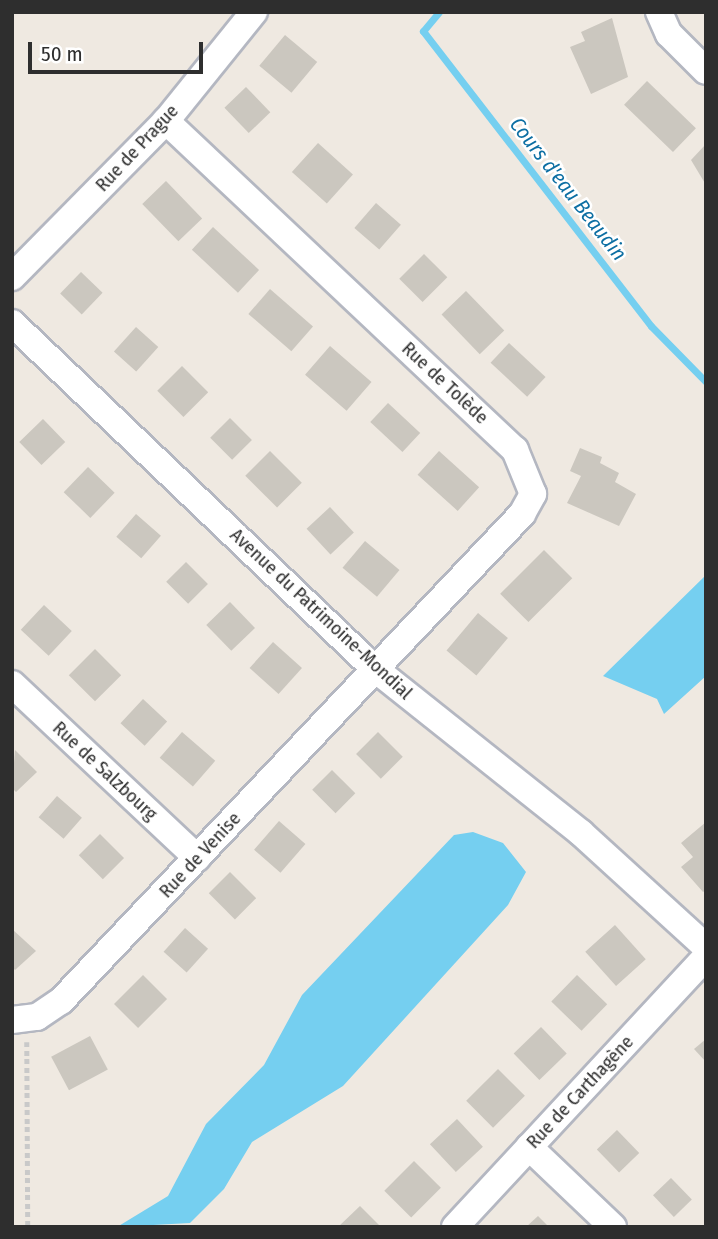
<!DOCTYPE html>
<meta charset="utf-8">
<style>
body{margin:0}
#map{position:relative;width:718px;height:1239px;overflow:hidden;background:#efe9e1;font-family:"Fira Sans Condensed",sans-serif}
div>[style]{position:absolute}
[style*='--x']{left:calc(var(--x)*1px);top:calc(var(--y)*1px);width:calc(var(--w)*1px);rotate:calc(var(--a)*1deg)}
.water>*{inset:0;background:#75cff0}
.stream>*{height:7px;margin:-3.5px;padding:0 3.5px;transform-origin:3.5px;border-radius:3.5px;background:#75cff0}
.building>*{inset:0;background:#cbc7bf;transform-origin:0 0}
.path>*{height:4.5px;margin-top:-2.25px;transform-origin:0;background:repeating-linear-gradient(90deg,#c9c9c9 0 5px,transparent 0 8.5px)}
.roads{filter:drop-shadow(2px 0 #b4b7c1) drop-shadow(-2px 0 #b4b7c1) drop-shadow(0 2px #b4b7c1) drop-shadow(0 -2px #b4b7c1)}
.street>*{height:26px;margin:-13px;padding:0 13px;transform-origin:13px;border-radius:13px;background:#fff}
span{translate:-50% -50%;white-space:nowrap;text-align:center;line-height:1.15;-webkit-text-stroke:5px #fff;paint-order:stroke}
.street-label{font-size:19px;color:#2e2e2e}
.water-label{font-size:21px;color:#0d6fa3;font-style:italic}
.frame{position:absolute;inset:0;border:14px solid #2e2e2e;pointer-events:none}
.scale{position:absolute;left:28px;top:42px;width:175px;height:32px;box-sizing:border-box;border:4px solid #2e2e2e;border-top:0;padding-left:9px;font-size:21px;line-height:24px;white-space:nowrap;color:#2e2e2e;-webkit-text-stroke:5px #fff;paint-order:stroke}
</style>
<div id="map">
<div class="water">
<i style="clip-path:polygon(706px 575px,706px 676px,664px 714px,657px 699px,603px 676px)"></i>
<i style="clip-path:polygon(473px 832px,503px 843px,526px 872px,508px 905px,343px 1086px,252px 1142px,224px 1189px,190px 1223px,117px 1227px,168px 1196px,206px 1124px,264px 1065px,302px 995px,454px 835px)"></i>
</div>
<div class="stream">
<i style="--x:439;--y:12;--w:25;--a:130"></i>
<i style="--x:423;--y:31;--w:373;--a:52.3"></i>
<i style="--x:651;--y:326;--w:78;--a:45.5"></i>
</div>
<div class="building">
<i style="clip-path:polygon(612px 18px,628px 77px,591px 94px,570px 47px,585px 41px,581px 32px)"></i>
<i style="left:285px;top:35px;width:42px;height:40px;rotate:40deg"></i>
<i style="left:647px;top:81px;width:68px;height:33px;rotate:44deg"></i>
<i style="left:246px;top:87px;width:35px;height:30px;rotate:46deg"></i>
<i style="left:318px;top:143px;width:47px;height:39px;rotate:42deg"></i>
<i style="clip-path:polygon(706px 144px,706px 185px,691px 160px)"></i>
<i style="left:166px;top:181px;width:52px;height:33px;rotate:46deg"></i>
<i style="left:376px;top:203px;width:33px;height:33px;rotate:41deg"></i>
<i style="left:213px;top:227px;width:63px;height:31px;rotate:43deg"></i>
<i style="left:424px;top:254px;width:33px;height:35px;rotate:45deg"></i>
<i style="left:81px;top:272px;width:30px;height:30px;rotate:44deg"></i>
<i style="left:270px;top:289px;width:57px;height:33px;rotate:41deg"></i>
<i style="left:466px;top:291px;width:55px;height:34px;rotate:46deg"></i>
<i style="left:136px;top:327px;width:30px;height:33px;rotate:42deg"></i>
<i style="left:509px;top:343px;width:50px;height:27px;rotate:43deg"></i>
<i style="left:330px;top:346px;width:55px;height:38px;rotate:41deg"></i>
<i style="left:182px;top:366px;width:37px;height:35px;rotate:45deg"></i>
<i style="left:388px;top:403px;width:44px;height:26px;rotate:43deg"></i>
<i style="left:230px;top:418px;width:31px;height:28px;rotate:45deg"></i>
<i style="left:43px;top:419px;width:32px;height:33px;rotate:46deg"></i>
<i style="clip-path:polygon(580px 448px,602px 457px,600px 463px,619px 473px,615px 482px,636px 494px,619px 526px,567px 503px,581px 476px,570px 471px)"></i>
<i style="left:270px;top:451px;width:45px;height:35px;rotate:45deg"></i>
<i style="left:439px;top:451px;width:54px;height:32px;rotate:42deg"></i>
<i style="left:88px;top:467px;width:37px;height:35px;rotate:44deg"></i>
<i style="left:330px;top:507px;width:35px;height:32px;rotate:47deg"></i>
<i style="left:136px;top:514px;width:33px;height:30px;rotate:41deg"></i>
<i style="left:365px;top:541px;width:45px;height:35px;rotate:40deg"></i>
<i style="left:544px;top:550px;width:40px;height:62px;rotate:45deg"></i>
<i style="left:186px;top:562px;width:31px;height:28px;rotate:45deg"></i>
<i style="left:230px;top:602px;width:36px;height:33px;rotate:46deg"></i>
<i style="left:44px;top:605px;width:38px;height:34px;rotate:43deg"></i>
<i style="left:478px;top:613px;width:39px;height:49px;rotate:40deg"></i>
<i style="left:273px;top:642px;width:39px;height:35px;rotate:42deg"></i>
<i style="left:95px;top:649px;width:37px;height:37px;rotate:45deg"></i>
<i style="left:143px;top:699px;width:33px;height:33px;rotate:43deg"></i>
<i style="left:182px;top:732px;width:44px;height:34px;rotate:41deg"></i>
<i style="left:378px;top:732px;width:35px;height:31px;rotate:45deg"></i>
<i style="clip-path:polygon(15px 750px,37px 772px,16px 792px,12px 788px)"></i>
<i style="left:332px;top:770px;width:33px;height:28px;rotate:45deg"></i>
<i style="left:57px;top:796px;width:33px;height:28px;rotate:41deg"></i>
<i style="left:279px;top:821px;width:35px;height:38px;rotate:41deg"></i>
<i style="clip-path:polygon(706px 822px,706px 890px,703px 892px,681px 867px,693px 857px,681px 843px)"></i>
<i style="left:100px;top:834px;width:34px;height:30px;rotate:45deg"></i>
<i style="left:230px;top:872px;width:37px;height:30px;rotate:45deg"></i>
<i style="left:615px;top:925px;width:46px;height:40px;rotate:48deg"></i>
<i style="left:185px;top:928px;width:31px;height:32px;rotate:42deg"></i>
<i style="clip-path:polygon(12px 929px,36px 951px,15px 970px,12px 967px)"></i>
<i style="left:143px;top:975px;width:34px;height:41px;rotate:45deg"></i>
<i style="left:577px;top:975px;width:42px;height:37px;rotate:44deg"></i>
<i style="left:541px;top:1027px;width:37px;height:38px;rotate:46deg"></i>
<i style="left:90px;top:1036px;width:38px;height:44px;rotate:62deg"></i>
<i style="clip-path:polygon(706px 1039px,706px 1062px,694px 1049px)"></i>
<i style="left:498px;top:1069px;width:38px;height:45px;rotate:45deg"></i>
<i style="left:457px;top:1119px;width:38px;height:37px;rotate:47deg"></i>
<i style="left:617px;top:1130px;width:32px;height:28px;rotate:46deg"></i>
<i style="left:414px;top:1161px;width:38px;height:42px;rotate:45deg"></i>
<i style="left:671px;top:1178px;width:30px;height:25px;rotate:46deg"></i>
<i style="clip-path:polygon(360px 1206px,381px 1227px,338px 1227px)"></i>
<i style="clip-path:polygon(538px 1216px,549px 1227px,526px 1227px)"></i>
</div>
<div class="path">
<i style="--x:27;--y:1042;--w:185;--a:89.7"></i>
</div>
<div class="roads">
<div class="street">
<i style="--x:659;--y:12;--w:24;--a:66"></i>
<i style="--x:669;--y:34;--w:52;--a:45"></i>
<i style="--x:12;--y:277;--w:219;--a:-45.4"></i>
<i style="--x:166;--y:121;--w:140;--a:-51.1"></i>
<i style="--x:12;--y:323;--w:501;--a:43.63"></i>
<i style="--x:375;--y:669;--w:263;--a:38.5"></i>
<i style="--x:581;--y:833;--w:169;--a:42.4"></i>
<i style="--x:12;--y:684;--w:254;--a:43.2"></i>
<i style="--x:12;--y:1020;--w:25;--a:-7"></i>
<i style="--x:37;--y:1017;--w:29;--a:-34"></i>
<i style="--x:61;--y:1001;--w:671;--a:-46.57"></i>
<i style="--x:522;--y:514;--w:23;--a:-61"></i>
<i style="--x:533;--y:494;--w:48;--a:-112.2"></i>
<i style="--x:515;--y:450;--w:480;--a:-136.7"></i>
<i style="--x:529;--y:1147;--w:116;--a:43.6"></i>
<i style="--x:455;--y:1227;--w:369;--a:-47.1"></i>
</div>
</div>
<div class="street-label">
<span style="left:137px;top:148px;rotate:-47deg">Rue de Prague</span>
<span style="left:445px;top:383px;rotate:43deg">Rue de Tolède</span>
<span style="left:321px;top:614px;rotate:43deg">Avenue du Patrimoine-Mondial</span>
<span style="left:105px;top:771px;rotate:43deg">Rue de Salzbourg</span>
<span style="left:200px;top:855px;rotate:-47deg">Rue de Venise</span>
<span style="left:580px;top:1092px;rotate:-47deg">Rue de Carthagène</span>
</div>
<div class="water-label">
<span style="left:568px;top:189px;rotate:52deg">Cours d'eau Beaudin</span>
</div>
<div class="frame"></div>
<div class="scale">50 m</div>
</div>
